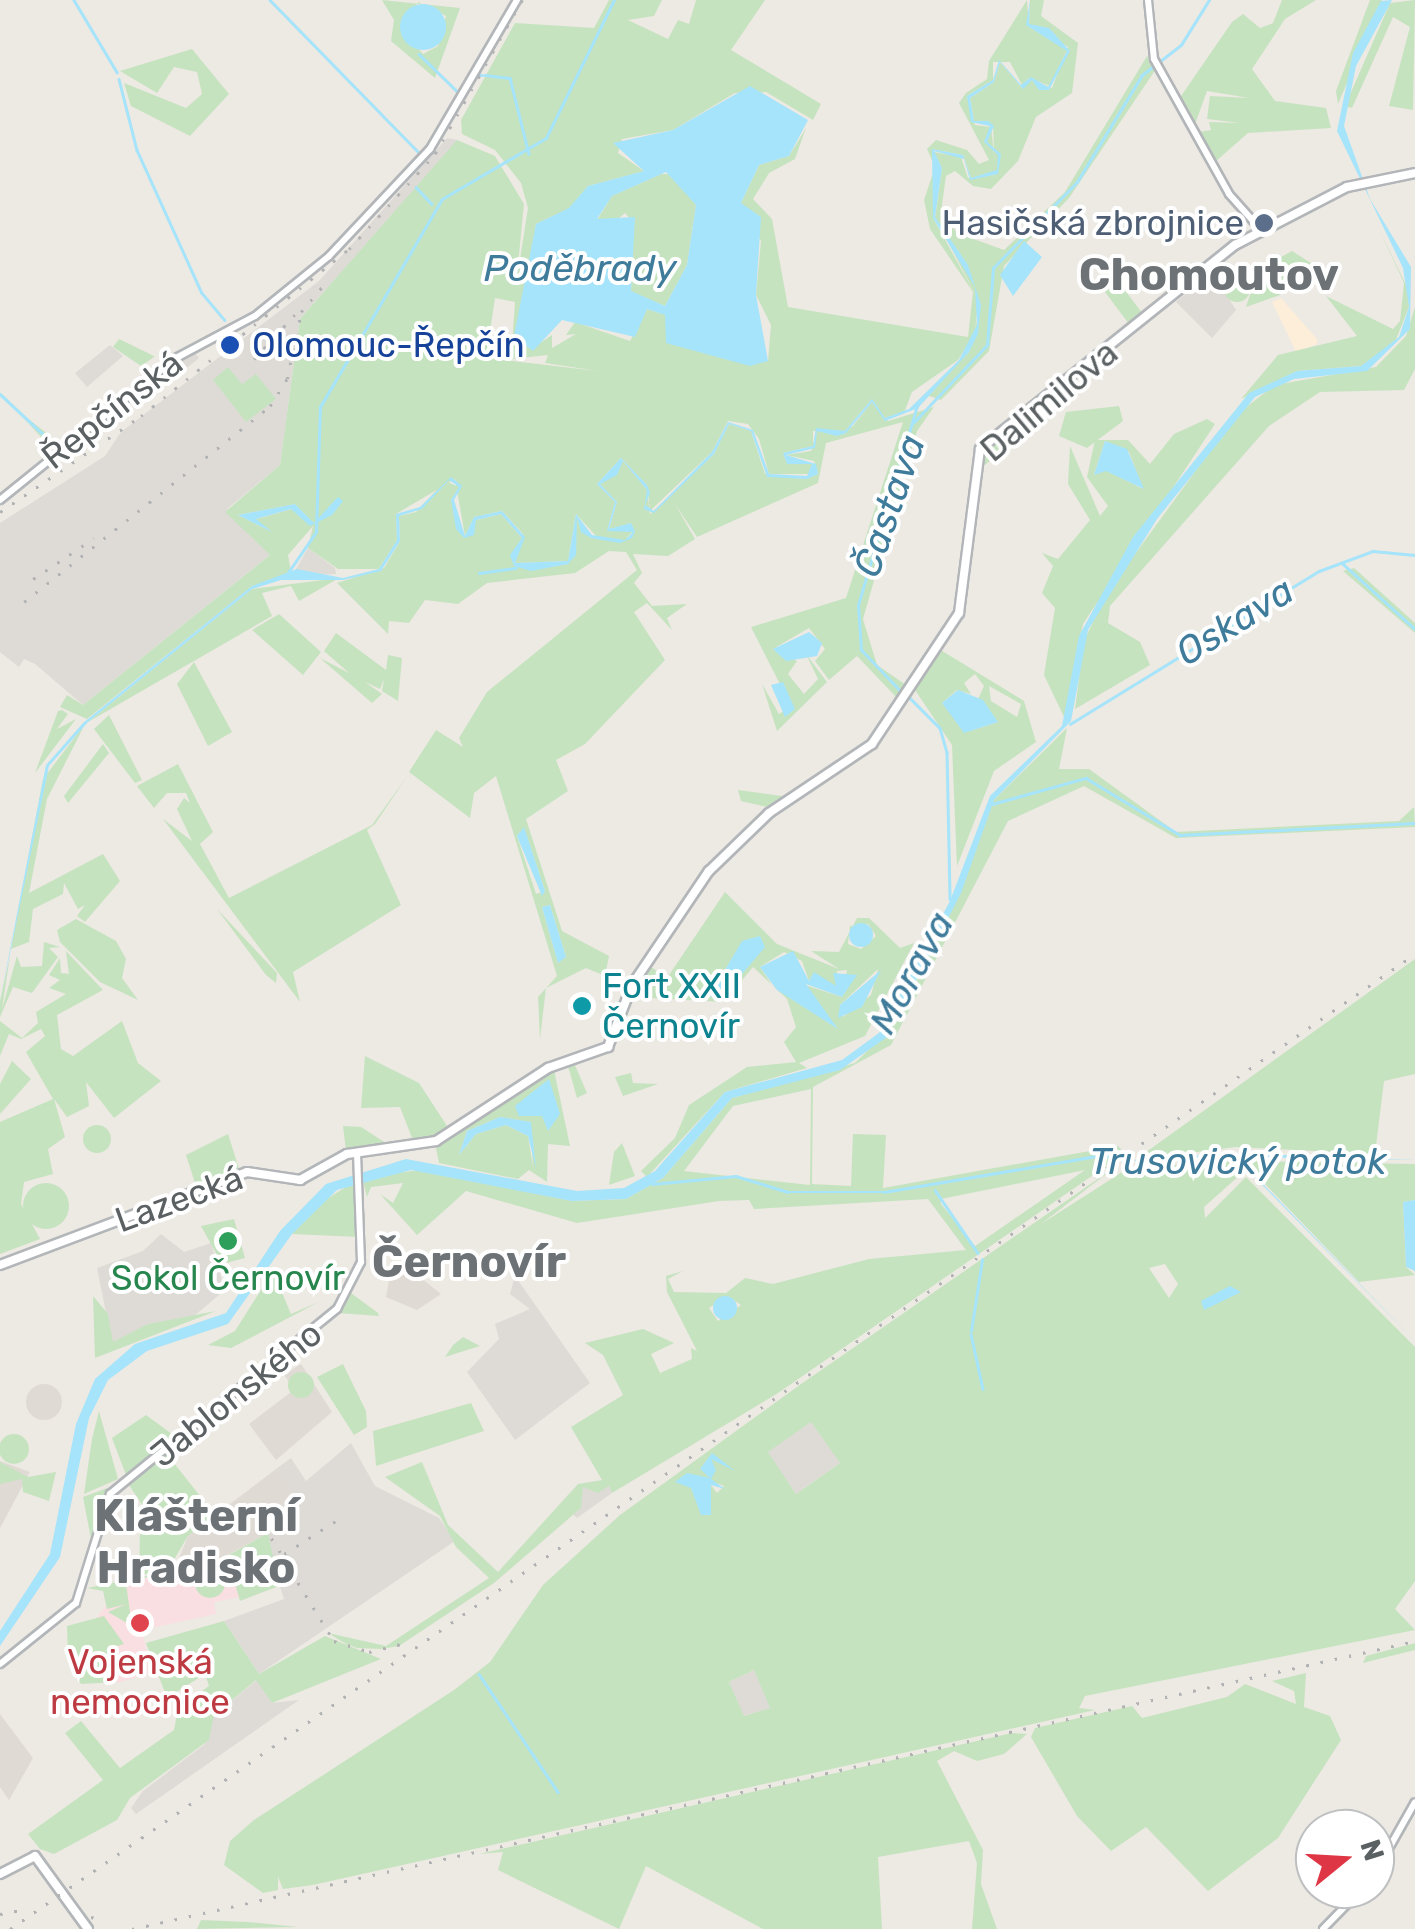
<!DOCTYPE html>
<meta charset="utf-8">
<style>
body{margin:0}
#map{position:relative;width:1415px;height:1929px;overflow:hidden;background:#ede9e3;font-family:Rubik,sans-serif}
div>[style]{position:absolute}
[style*='--x']{left:calc(var(--x)*1px);top:calc(var(--y)*1px);width:calc(var(--w)*1px);rotate:calc(var(--a)*1deg)}
.commercial>*{inset:0;background:#fceed9}
.industrial>*{inset:0;background:#dedbd7;transform-origin:0 0}
.education>*{inset:0;background:#e0dad4}
.round{border-radius:50%}
.medical>*{inset:0;background:#f9dfe1}
.green>*{inset:0;background:#c6e3c0;transform-origin:0 0}
.water>*{inset:0;background:#a5e4fa}
.stream>*{height:2.5px;margin:-1.25px;padding:0 1.25px;transform-origin:1.25px;border-radius:1.25px;background:#a5e4fa}
.roads{filter:drop-shadow(2px 0 #b3b6b9) drop-shadow(-2px 0 #b3b6b9) drop-shadow(0 2px #b3b6b9) drop-shadow(0 -2px #b3b6b9)}
.tertiary>*{height:6px;margin:-3px;padding:0 3px;transform-origin:3px;border-radius:3px;background:#fff}
.secondary>*{height:8px;margin:-4px;padding:0 4px;transform-origin:4px;border-radius:4px;background:#fff}
.rail>*{height:2.5px;margin-top:-1.25px;transform-origin:0;background:repeating-linear-gradient(90deg,#b1b2b3 0 2.5px,transparent 0 14.5px)}
.dots>*{width:28px;height:28px;translate:-50% -50%;box-sizing:border-box;border:5px solid #fff;border-radius:50%}
span{translate:-50% -50%;white-space:nowrap;text-align:center;line-height:1.15;-webkit-text-stroke:8px #fff;paint-order:stroke}
.service-label{font-size:35px;color:#4e5e75}
.right{translate:-100% -50%;text-align:right}
.transit-label{font-size:35px;color:#164399}
.left{translate:0 -50%;text-align:left}
.street-label{font-size:35px;color:#5b6063}
.culture-label{font-size:35px;color:#0d838f}
.leisure-label{font-size:35px;color:#27864d}
.health-label{font-size:35px;color:#be3a42}
.water-label{font-size:38px;color:#3f7b9a;font-style:italic}
.district-label{font-size:45px;color:#6c7275;font-weight:700}
.north{position:absolute;left:1295px;top:1809px;width:100px;height:100px;box-sizing:border-box;background:#fff;border:2px solid #bdbfc1;border-radius:50%;rotate:72deg;font-size:28px;font-weight:700;line-height:40px;text-align:center;color:#5b6063}
.north::after{content:'';display:block;margin:auto;width:35px;height:45px;background:#df3646;clip-path:polygon(50% 0,100% 100%,50% 72%,0 100%)}
</style>
<div id="map">
<div class="commercial">
<i style="clip-path:polygon(1281px 298px,1317px 339px,1317px 344px,1296px 352px,1272px 302px)"></i>
</div>
<div class="industrial">
<i style="clip-path:polygon(447px 138px,458px 140px,300px 319px,280px 465px,227px 509px,271px 554px,83px 705px,35px 664px,24px 659px,19px 667px,0 652px,0 523px,105px 456px,121px 432px,319px 281px)"></i>
<i style="clip-path:polygon(1212px 272px,1236px 310px,1212px 338px,1176px 302px)"></i>
<i style="clip-path:polygon(110px 345px,123px 356px,87px 387px,75px 373px)"></i>
<i style="clip-path:polygon(193px 350px,199px 358px,157px 392px,149px 382px)"></i>
<i style="clip-path:polygon(308px 548px,335px 568px,336px 574px,292px 576px)"></i>
<i style="clip-path:polygon(161px 1234px,184px 1252px,211px 1243px,225px 1290px,194px 1316px,112px 1343px,97px 1268px,143px 1251px)"></i>
<i style="clip-path:polygon(515px 1276px,590px 1383px,515px 1440px,467px 1372px,499px 1339px,495px 1324px,530px 1309px,510px 1294px)"></i>
<i style="left:811px;top:1421px;width:51px;height:54px;rotate:55deg"></i>
<i style="clip-path:polygon(351px 1443px,375px 1486px,439px 1518px,455px 1541px,259px 1674px,224px 1621px,284px 1599px,259px 1520px,293px 1495px,276px 1469px,291px 1458px,306px 1481px)"></i>
<i style="clip-path:polygon(610px 1485px,612px 1493px,577px 1518px,571px 1512px,583px 1487px)"></i>
<i style="clip-path:polygon(754px 1670px,771px 1708px,743px 1716px,729px 1682px)"></i>
<i style="clip-path:polygon(257px 1680px,272px 1703px,299px 1700px,136px 1814px,131px 1808px,143px 1791px,205px 1744px,214px 1715px)"></i>
</div>
<div class="education">
<i style="clip-path:polygon(416px 1274px,441px 1294px,417px 1310px,386px 1297px,390px 1275px)"></i>
<i style="clip-path:polygon(301px 1364px,332px 1412px,276px 1460px,249px 1424px,295px 1389px,284px 1375px)"></i>
<i class="round" style="left:26px;top:1384px;width:36px;height:36px"></i>
<i style="clip-path:polygon(0 1461px,30px 1472px,0 1528px)"></i>
<i style="clip-path:polygon(276px 1469px,294px 1495px,260px 1520px,268px 1533px,222px 1558px,175px 1568px,188px 1536px)"></i>
<i style="clip-path:polygon(0 1714px,33px 1758px,9px 1800px,0 1787px)"></i>
</div>
<div class="medical">
<i style="clip-path:polygon(227px 1556px,241px 1597px,214px 1602px,216px 1614px,142px 1630px,151px 1673px,117px 1683px,97px 1617px,123px 1584px)"></i>
</div>
<div class="green">
<i style="clip-path:polygon(evenodd,382px 0,460px 8px,435px 78px,391px 41px,394px 20px,382px 0,418px 2px,446px 16px,438px 46px,423px 54px,404px 32px,418px 2px)"></i>
<i style="clip-path:polygon(evenodd,609px 0,662px 0,654px 16px,628px 20px,668px 39px,678px 20px,689px 24px,696px 0,765px 0,731px 50px,821px 104px,813px 120px,766px 92px,735px 93px,673px 130px,622px 139px,618px 153px,644px 171px,588px 186px,570px 208px,536px 224px,517px 338px,531px 349px,552px 335px,552px 348px,576px 334px,566px 335px,575px 322px,630px 341px,647px 309px,666px 315px,666px 343px,768px 361px,771px 325px,756px 295px,761px 241px,741px 203px,759px 165px,789px 156px,806px 128px,795px 159px,769px 173px,753px 199px,772px 219px,788px 307px,968px 337px,973px 292px,930px 229px,924px 200px,935px 167px,927px 149px,936px 140px,967px 150px,979px 164px,989px 160px,959px 103px,966px 93px,987px 79px,989px 61px,1027px 0,1029px 27px,1067px 50px,1050px 86px,1029px 78px,1022px 85px,1010px 62px,993px 62px,993px 80px,967px 96px,975px 125px,991px 127px,996px 171px,971px 178px,963px 155px,932px 149px,939px 169px,933px 218px,978px 299px,975px 333px,958px 360px,912px 392px,904px 413px,884px 418px,872px 399px,845px 431px,813px 431px,813px 446px,783px 453px,787px 464px,812px 463px,814px 474px,769px 474px,759px 439px,748px 424px,728px 421px,712px 452px,650px 511px,647px 485px,621px 458px,597px 484px,615px 502px,607px 531px,633px 531px,625px 540px,597px 537px,576px 514px,568px 561px,515px 563px,523px 534px,502px 511px,474px 517px,465px 536px,455px 479px,396px 514px,397px 540px,379px 569px,338px 569px,308px 548px,313px 526px,288px 555px,292px 576px,252px 586px,87px 719px,60px 707px,67px 695px,83px 705px,270px 555px,225px 512px,280px 465px,300px 319px,457px 140px,495px 156px,524px 204px,516px 285px,528px 208px,521px 183px,495px 150px,462px 134px,461px 120px,515px 23px,594px 28px,609px 0,495px 298px,515px 302px,511px 359px,548px 355px,545px 363px,598px 371px,486px 358px,495px 298px,609px 0,295px 504px,312px 523px,292px 509px,253px 520px,272px 532px,238px 515px,295px 504px)"></i>
<i style="clip-path:polygon(1030px 0,1044px 0,1041px 16px,1078px 43px,1072px 93px,1036px 117px,1018px 161px,991px 189px,973px 186px,955px 171px,946px 176px,941px 212px,957px 233px,1004px 250px,1065px 192px,1147px 56px,1156px 69px,1069px 198px,1004px 266px,989px 351px,941px 400px,926px 395px,969px 352px,981px 305px,935px 217px,942px 168px,934px 152px,961px 157px,968px 178px,995px 175px,993px 126px,974px 121px,970px 98px,994px 82px,1000px 62px,1022px 88px,1032px 80px,1052px 88px,1068px 47px,1029px 24px)"></i>
<i style="clip-path:polygon(1282px 0,1316px 0,1285px 19px,1252px 69px,1275px 101px,1326px 108px,1331px 128px,1248px 133px,1215px 162px,1199px 132px,1211px 130px,1209px 122px,1240px 123px,1207px 119px,1210px 96px,1249px 98px,1207px 91px,1194px 127px,1179px 99px,1232px 22px,1243px 14px,1260px 28px,1273px 23px)"></i>
<i style="clip-path:polygon(1370px 0,1382px 0,1338px 104px,1336px 91px)"></i>
<i style="clip-path:polygon(1415px 0,1413px 110px,1389px 106px,1410px 27px,1393px 17px,1352px 108px,1345px 106px,1390px 3px)"></i>
<i style="clip-path:polygon(192px 49px,229px 94px,190px 136px,131px 106px,124px 83px,186px 108px,202px 94px,197px 72px,174px 67px,157px 93px,120px 71px)"></i>
<i style="clip-path:polygon(661px 174px,675px 174px,696px 205px,687px 265px,665px 306px,631px 292px,633px 222px,625px 213px,612px 224px,597px 220px,612px 196px)"></i>
<i style="clip-path:polygon(1378px 227px,1407px 287px,1409px 307px,1395px 342px,1361px 366px,1297px 371px,1241px 399px,1278px 355px,1357px 336px,1326px 296px,1393px 329px,1400px 321px,1404px 283px)"></i>
<i style="clip-path:polygon(1292px 251px,1317px 267px,1318px 283px,1286px 264px,1280px 295px,1246px 307px,1258px 270px)"></i>
<i class="round" style="left:1224px;top:276px;width:26px;height:26px"></i>
<i style="left:1115px;top:277px;width:50px;height:17px;rotate:53deg"></i>
<i style="clip-path:polygon(1415px 307px,1415px 369px,1404px 390px,1320px 392px,1269px 426px,1110px 606px,1108px 623px,1140px 642px,1150px 665px,1075px 709px,1084px 641px,1106px 594px,1237px 414px,1275px 385px,1376px 367px,1406px 336px)"></i>
<i style="clip-path:polygon(119px 339px,154px 356px,154px 357px,141px 366px,113px 347px)"></i>
<i style="clip-path:polygon(228px 367px,242px 384px,256px 374px,276px 399px,246px 422px,213px 380px)"></i>
<i style="clip-path:polygon(0 392px,27px 418px,62px 445px,51px 448px)"></i>
<i style="clip-path:polygon(evenodd,872px 402px,888px 421px,934px 407px,917px 431px,863px 619px,877px 665px,906px 685px,897px 698px,857px 656px,829px 680px,815px 661px,825px 649px,809px 628px,773px 649px,797px 661px,788px 674px,804px 694px,818px 679px,806px 654px,827px 682px,777px 731px,762px 684px,779px 714px,791px 706px,751px 627px,846px 598px,903px 422px,826px 443px,818px 483px,697px 537px,675px 504px,695px 539px,668px 556px,633px 554px,642px 573px,634px 583px,652px 606px,687px 604px,667px 618px,672px 630px,647px 603px,634px 612px,665px 660px,585px 744px,556px 760px,568px 791px,526px 819px,562px 931px,609px 956px,605px 976px,586px 968px,546px 988px,540px 1039px,538px 997px,557px 976px,496px 776px,474px 793px,470px 818px,409px 772px,436px 730px,463px 747px,459px 738px,487px 692px,637px 570px,626px 552px,609px 551px,575px 573px,487px 583px,458px 604px,425px 600px,409px 623px,389px 621px,388px 634px,337px 583px,384px 568px,400px 541px,399px 516px,416px 512px,445px 481px,459px 487px,451px 500px,464px 538px,476px 520px,501px 514px,522px 538px,514px 566px,568px 564px,577px 517px,591px 538px,632px 538px,631px 523px,609px 530px,617px 502px,600px 484px,623px 461px,647px 490px,650px 514px,714px 454px,729px 424px,751px 431px,765px 474px,803px 479px,818px 474px,814px 461px,786px 455px,811px 451px,817px 431px,852px 427px,872px 402px,524px 828px,545px 891px,536px 894px,517px 836px,524px 828px,872px 402px,550px 905px,566px 957px,558px 963px,542px 907px,550px 905px)"></i>
<i style="clip-path:polygon(1119px 406px,1123px 421px,1087px 448px,1059px 436px,1066px 412px)"></i>
<i style="clip-path:polygon(evenodd,1207px 419px,1215px 424px,1083px 624px,1065px 719px,1044px 675px,1055px 608px,1042px 593px,1053px 566px,1042px 553px,1058px 559px,1090px 520px,1068px 484px,1070px 446px,1100px 516px,1108px 506px,1087px 477px,1095px 440px,1128px 440px,1150px 464px,1174px 434px,1207px 419px,1105px 441px,1129px 452px,1143px 489px,1106px 470px,1094px 475px,1105px 441px)"></i>
<i style="clip-path:polygon(1007px 435px,1011px 444px,976px 472px,981px 454px)"></i>
<i style="clip-path:polygon(1354px 568px,1415px 623px,1415px 633px,1343px 571px)"></i>
<i style="clip-path:polygon(339px 578px,299px 601px,291px 586px,262px 593px,272px 616px,88px 722px,252px 589px)"></i>
<i style="clip-path:polygon(279px 614px,321px 652px,303px 675px,252px 630px)"></i>
<i style="clip-path:polygon(336px 633px,386px 670px,388px 655px,402px 658px,398px 701px,382px 691px,384px 679px,380px 689px,365px 682px,382px 694px,372px 703px,320px 658px,349px 673px,324px 651px)"></i>
<i style="clip-path:polygon(evenodd,939px 649px,1024px 701px,1036px 742px,994px 771px,957px 866px,952px 745px,913px 687px,939px 649px,975px 674px,984px 686px,978px 699px,998px 722px,970px 731px,942px 703px,957px 690px,971px 694px,964px 683px,975px 674px,939px 649px,989px 686px,1021px 704px,1017px 717px,991px 701px,989px 686px)"></i>
<i style="clip-path:polygon(194px 662px,232px 732px,208px 746px,177px 684px)"></i>
<i style="clip-path:polygon(58px 711px,62px 710px,68px 714px,57px 729px,76px 719px,35px 773px)"></i>
<i style="clip-path:polygon(109px 715px,142px 780px,135px 783px,94px 729px)"></i>
<i style="clip-path:polygon(85px 724px,47px 799px,29px 893px,103px 854px,120px 881px,85px 922px,77px 916px,85px 905px,78px 909px,64px 883px,63px 894px,33px 909px,29px 942px,11px 949px,43px 779px)"></i>
<i style="clip-path:polygon(evenodd,1067px 728px,1059px 769px,1089px 769px,1176px 832px,1399px 821px,1414px 807px,1415px 827px,1176px 838px,1084px 786px,1008px 821px,891px 1045px,813px 1087px,812px 1184px,851px 1186px,853px 1134px,886px 1135px,883px 1188px,1118px 1146px,1125px 1153px,778px 1393px,612px 1493px,609px 1486px,598px 1493px,583px 1487px,581px 1508px,494px 1583px,399px 1646px,381px 1649px,357px 1648px,346px 1644px,328px 1633px,386px 1646px,489px 1578px,456px 1547px,440px 1516px,385px 1477px,422px 1462px,448px 1525px,498px 1572px,578px 1484px,602px 1480px,571px 1427px,623px 1395px,603px 1355px,585px 1343px,643px 1329px,674px 1343px,651px 1354px,660px 1373px,692px 1359px,691px 1348px,697px 1351px,667px 1292px,666px 1276px,683px 1271px,668px 1279px,674px 1292px,726px 1293px,745px 1278px,773px 1284px,869px 1259px,966px 1250px,928px 1199px,754px 1209px,749px 1200px,719px 1201px,577px 1223px,466px 1191px,417px 1235px,380px 1194px,393px 1203px,403px 1183px,371px 1187px,367px 1197px,362px 1177px,421px 1170px,572px 1201px,626px 1199px,663px 1178px,732px 1098px,855px 1063px,901px 1018px,994px 800px,1067px 728px,811px 1089px,810px 1185px,684px 1171px,733px 1106px,811px 1089px,1067px 728px,1085px 1170px,975px 1246px,941px 1204px,941px 1199px,1085px 1170px,1067px 728px,727px 1296px,741px 1305px,718px 1321px,709px 1308px,727px 1296px)"></i>
<i style="clip-path:polygon(103px 744px,109px 753px,68px 803px,64px 796px)"></i>
<i style="clip-path:polygon(178px 764px,213px 832px,200px 844px,229px 898px,372px 825px,408px 775px,375px 824px,367px 830px,401px 905px,293px 972px,300px 1002px,163px 819px,192px 841px,177px 809px,184px 798px,190px 803px,186px 793px,167px 793px,154px 808px,137px 786px)"></i>
<i style="clip-path:polygon(738px 790px,789px 797px,772px 808px,741px 801px)"></i>
<i style="clip-path:polygon(evenodd,725px 892px,777px 944px,839px 969px,811px 951px,839px 952px,857px 918px,869px 918px,900px 948px,914px 943px,865px 1036px,799px 1063px,807px 1068px,725px 1092px,647px 1177px,641px 1171px,675px 1138px,689px 1105px,747px 1067px,796px 1062px,784px 1042px,796px 1027px,787px 999px,753px 967px,724px 1002px,632px 997px,648px 965px,667px 978px,725px 892px,868px 924px,876px 936px,861px 949px,848px 944px,850px 926px,868px 924px,725px 892px,760px 936px,761px 949px,712px 996px,714px 980px,760px 936px,725px 892px,784px 952px,802px 961px,809px 981px,836px 986px,837px 971px,847px 970px,842px 997px,805px 985px,838px 1029px,772px 985px,760px 967px,784px 952px,725px 892px,878px 969px,871px 995px,843px 1017px,840px 1005px,878px 969px)"></i>
<i style="clip-path:polygon(217px 909px,277px 973px,276px 983px,266px 975px)"></i>
<i style="clip-path:polygon(76px 919px,116px 941px,126px 959px,122px 978px,138px 1000px,100px 982px,60px 942px,57px 930px)"></i>
<i style="clip-path:polygon(44px 942px,60px 947px,49px 948px,58px 957px,32px 993px,13px 987px,0 1017px,0 1001px,10px 956px,2px 1009px,17px 956px,21px 967px,42px 966px)"></i>
<i style="clip-path:polygon(66px 951px,103px 990px,57px 1015px,61px 1049px,73px 1056px,122px 1021px,138px 1063px,161px 1081px,114px 1118px,86px 1082px,89px 1106px,67px 1117px,54px 1099px,65px 1137px,48px 1149px,53px 1174px,24px 1182px,21px 1204px,40px 1239px,0 1254px,0 1122px,53px 1099px,26px 1052px,45px 1036px,41px 1029px,21px 1039px,9px 1034px,0 1056px,0 1021px,22px 1038px,38px 1023px,36px 1012px,66px 994px,49px 988px,60px 980px,49px 975px,60px 958px,61px 973px,69px 974px)"></i>
<i style="clip-path:polygon(1415px 959px,1415px 1074px,1384px 1081px,1375px 1154px,1236px 1147px,1135px 1160px)"></i>
<i style="clip-path:polygon(365px 1056px,419px 1083px,451px 1132px,414px 1143px,400px 1107px,361px 1108px)"></i>
<i style="clip-path:polygon(12px 1061px,31px 1079px,0 1114px,0 1084px)"></i>
<i style="clip-path:polygon(evenodd,574px 1063px,587px 1093px,577px 1098px,568px 1066px,554px 1070px,570px 1146px,548px 1144px,547px 1182px,529px 1170px,518px 1179px,439px 1163px,435px 1143px,546px 1070px,574px 1063px,500px 1117px,530px 1122px,533px 1167px,528px 1136px,506px 1125px,476px 1134px,459px 1155px,467px 1131px,500px 1117px)"></i>
<i style="clip-path:polygon(631px 1073px,633px 1083px,658px 1084px,623px 1096px,615px 1077px)"></i>
<i class="round" style="left:83px;top:1125px;width:28px;height:28px"></i>
<i style="clip-path:polygon(343px 1126px,361px 1127px,389px 1145px,346px 1151px)"></i>
<i style="clip-path:polygon(228px 1134px,240px 1172px,197px 1189px,186px 1155px)"></i>
<i style="clip-path:polygon(622px 1143px,635px 1176px,609px 1185px,614px 1152px)"></i>
<i style="clip-path:polygon(evenodd,1231px 1160px,1240px 1175px,1204px 1207px,1205px 1218px,1246px 1177px,1415px 1347px,1415px 1581px,1395px 1609px,1415px 1630px,1085px 1696px,1079px 1708px,1095px 1710px,313px 1885px,283px 1889px,278px 1877px,278px 1890px,263px 1893px,224px 1865px,230px 1841px,254px 1820px,454px 1690px,490px 1662px,543px 1585px,620px 1515px,801px 1384px,1118px 1165px,1041px 1224px,1127px 1169px,1231px 1160px,1165px 1264px,1178px 1284px,1169px 1298px,1149px 1268px,1165px 1264px,1231px 1160px,811px 1422px,840px 1463px,796px 1494px,768px 1452px,811px 1422px,1231px 1160px,694px 1475px,724px 1486px,717px 1493px,711px 1485px,706px 1513px,691px 1488px,694px 1475px,1231px 1160px,754px 1670px,770px 1708px,744px 1716px,729px 1682px,754px 1670px)"></i>
<i style="clip-path:polygon(1243px 1161px,1415px 1164px,1415px 1200px,1403px 1202px,1406px 1267px,1415px 1275px,1359px 1282px)"></i>
<i style="clip-path:polygon(357px 1180px,359px 1237px,292px 1234px,322px 1202px)"></i>
<i class="round" style="left:23px;top:1183px;width:46px;height:46px"></i>
<i style="clip-path:polygon(234px 1219px,245px 1258px,222px 1264px,201px 1226px)"></i>
<i style="clip-path:polygon(273px 1271px,291px 1314px,319px 1302px,231px 1348px,208px 1345px,235px 1331px)"></i>
<i style="clip-path:polygon(351px 1293px,378px 1313px,379px 1316px,338px 1313px)"></i>
<i style="clip-path:polygon(93px 1296px,108px 1314px,113px 1342px,148px 1324px,216px 1311px,95px 1358px)"></i>
<i style="clip-path:polygon(463px 1337px,480px 1346px,445px 1357px,453px 1345px)"></i>
<i style="clip-path:polygon(343px 1364px,366px 1411px,367px 1427px,354px 1435px,317px 1377px)"></i>
<i class="round" style="left:288px;top:1372px;width:26px;height:26px"></i>
<i style="clip-path:polygon(471px 1403px,484px 1431px,376px 1466px,373px 1431px)"></i>
<i style="clip-path:polygon(99px 1411px,118px 1479px,84px 1494px,92px 1439px)"></i>
<i style="clip-path:polygon(146px 1415px,176px 1437px,126px 1475px,112px 1438px)"></i>
<i class="round" style="left:-1px;top:1434px;width:30px;height:30px"></i>
<i style="clip-path:polygon(166px 1453px,215px 1515px,188px 1536px,169px 1568px,139px 1576px,140px 1530px,153px 1521px,127px 1482px)"></i>
<i style="clip-path:polygon(0 1462px,28px 1477px,56px 1472px,49px 1501px,23px 1492px,22px 1479px,0 1484px)"></i>
<i style="clip-path:polygon(118px 1484px,102px 1501px,91px 1539px,83px 1497px)"></i>
<i style="clip-path:polygon(268px 1533px,279px 1586px,240px 1601px,227px 1556px)"></i>
<i class="round" style="left:195px;top:1568px;width:30px;height:30px"></i>
<i style="clip-path:polygon(171px 1571px,126px 1583px,132px 1626px,108px 1612px,126px 1604px,107px 1609px,103px 1591px,87px 1588px)"></i>
<i style="clip-path:polygon(104px 1616px,124px 1644px,108px 1649px,117px 1682px,81px 1684px,68px 1660px,67px 1626px)"></i>
<i style="clip-path:polygon(224px 1621px,259px 1674px,325px 1636px,381px 1659px,272px 1703px,256px 1680px,214px 1715px,209px 1740px,130px 1798px,117px 1820px,54px 1854px,40px 1849px,28px 1834px,103px 1780px,65px 1733px,81px 1721px,120px 1768px,174px 1730px,178px 1708px,209px 1686px,205px 1674px,167px 1698px,146px 1643px)"></i>
<i style="clip-path:polygon(1415px 1643px,1415px 1650px,1363px 1663px,1366px 1656px)"></i>
<i style="clip-path:polygon(1306px 1673px,1304px 1707px,1330px 1716px,1341px 1740px,1278px 1838px,1208px 1891px,1146px 1827px,1111px 1851px,1077px 1816px,1031px 1737px,1035px 1728px,1132px 1706px,1142px 1718px,1227px 1697px,1245px 1684px,1296px 1704px,1294px 1691px,1272px 1681px)"></i>
<i style="clip-path:polygon(1012px 1733px,1027px 1734px,1004px 1754px,977px 1761px,954px 1751px,937px 1761px,983px 1850px,981px 1884px,997px 1929px,972px 1929px,977px 1863px,969px 1841px,878px 1857px,882px 1929px,763px 1929px,646px 1866px,619px 1929px,498px 1870px,503px 1852px,479px 1854px)"></i>
<i style="clip-path:polygon(201px 1920px,248px 1922px,298px 1927px,197px 1929px)"></i>
</div>
<div class="water">
<i style="clip-path:polygon(1030px 0,1029px 24px,1049px 28px,1070px 51px,1049px 90px,1039px 90px,1032px 80px,1023px 89px,1000px 62px,994px 82px,970px 98px,974px 121px,988px 121px,994px 126px,987px 142px,1001px 154px,998px 174px,970px 180px,964px 159px,934px 151px,942px 168px,935px 217px,968px 265px,981px 305px,978px 334px,969px 352px,918px 408px,885px 421px,872px 402px,846px 433px,837px 436px,817px 431px,815px 448px,786px 455px,816px 464px,818px 474px,807px 479px,767px 477px,751px 431px,729px 424px,714px 454px,654px 513px,644px 509px,647px 490px,623px 461px,617px 475px,600px 484px,617px 502px,609px 529px,631px 523px,635px 531px,632px 538px,620px 543px,591px 538px,581px 532px,577px 517px,576px 555px,568px 564px,531px 571px,514px 566px,510px 555px,522px 538px,501px 514px,476px 520px,474px 535px,464px 538px,456px 529px,451px 500px,459px 487px,449px 480px,422px 509px,399px 516px,400px 541px,381px 571px,343px 580px,281px 580px,252px 589px,88px 722px,49px 766px,0 1001px,46px 765px,83px 723px,252px 586px,297px 569px,343px 578px,379px 569px,397px 540px,396px 514px,420px 507px,451px 477px,462px 486px,454px 500px,465px 536px,474px 517px,502px 511px,525px 537px,515px 563px,568px 561px,576px 514px,592px 535px,625px 540px,633px 532px,607px 531px,615px 502px,597px 484px,621px 458px,647px 485px,650px 493px,645px 505px,654px 511px,712px 452px,728px 422px,753px 430px,769px 474px,807px 476px,812px 464px,787px 464px,783px 453px,813px 446px,816px 428px,845px 431px,872px 399px,885px 418px,909px 409px,959px 360px,977px 325px,975px 287px,933px 218px,932px 149px,963px 155px,971px 178px,997px 170px,998px 155px,984px 142px,990px 126px,971px 122px,967px 96px,993px 80px,999px 60px,1021px 85px,1031px 77px,1048px 87px,1067px 51px,1026px 25px)"></i>
<i style="clip-path:polygon(1392px 0,1356px 66px,1344px 126px,1370px 199px,1411px 267px,1410px 329px,1367px 371px,1294px 379px,1255px 397px,1157px 519px,1088px 630px,1071px 721px,994px 800px,961px 893px,887px 1037px,840px 1070px,732px 1098px,663px 1178px,626px 1199px,572px 1201px,411px 1170px,337px 1190px,292px 1234px,228px 1324px,147px 1351px,108px 1380px,89px 1418px,60px 1557px,0 1646px,0 1631px,50px 1554px,76px 1424px,95px 1379px,135px 1344px,226px 1313px,280px 1231px,326px 1184px,406px 1159px,577px 1191px,624px 1188px,655px 1171px,725px 1092px,842px 1060px,879px 1033px,950px 901px,990px 796px,1062px 726px,1079px 636px,1133px 537px,1249px 393px,1297px 371px,1361px 366px,1399px 337px,1409px 307px,1403px 268px,1337px 131px,1353px 53px,1381px 1px)"></i>
<i class="round" style="left:400px;top:4px;width:46px;height:46px"></i>
<i style="clip-path:polygon(evenodd,750px 86px,808px 120px,789px 156px,759px 165px,741px 203px,761px 217px,756px 295px,768px 361px,750px 366px,666px 343px,665px 315px,647px 309px,635px 337px,562px 320px,533px 351px,514px 336px,536px 224px,569px 208px,588px 186px,644px 171px,613px 143px,673px 130px,750px 86px,666px 172px,696px 205px,687px 265px,665px 306px,631px 291px,635px 217px,597px 219px,612px 196px,666px 172px)"></i>
<i style="clip-path:polygon(1024px 241px,1042px 257px,1013px 296px,1000px 275px)"></i>
<i style="clip-path:polygon(1105px 441px,1127px 449px,1144px 489px,1106px 471px,1094px 475px)"></i>
<i style="clip-path:polygon(338px 497px,343px 501px,332px 515px,310px 526px,291px 509px,256px 519px,272px 532px,238px 515px,295px 504px,314px 523px)"></i>
<i style="clip-path:polygon(809px 632px,822px 643px,817px 656px,786px 661px,773px 649px)"></i>
<i style="clip-path:polygon(783px 682px,795px 709px,785px 717px,771px 685px)"></i>
<i style="clip-path:polygon(958px 690px,983px 700px,998px 722px,964px 733px,942px 703px)"></i>
<i style="clip-path:polygon(524px 827px,545px 891px,542px 896px,517px 836px)"></i>
<i style="clip-path:polygon(550px 905px,566px 957px,558px 963px,542px 907px)"></i>
<i class="round" style="left:849px;top:923px;width:24px;height:24px"></i>
<i style="clip-path:polygon(760px 936px,765px 947px,725px 994px,709px 997px,742px 941px)"></i>
<i style="clip-path:polygon(793px 951px,809px 981px,814px 972px,836px 986px,833px 973px,857px 975px,842px 997px,806px 984px,838px 1029px,777px 990px,760px 967px)"></i>
<i style="clip-path:polygon(881px 970px,862px 1007px,838px 1018px,840px 1005px)"></i>
<i style="clip-path:polygon(549px 1079px,560px 1114px,548px 1131px,542px 1116px,519px 1116px,515px 1106px)"></i>
<i style="clip-path:polygon(500px 1117px,531px 1122px,536px 1169px,528px 1136px,506px 1125px,476px 1134px,459px 1155px,467px 1131px)"></i>
<i style="clip-path:polygon(1234px 1153px,1415px 1160px,1237px 1157px,1415px 1341px,1235px 1157px,1125px 1161px)"></i>
<i style="clip-path:polygon(1415px 1200px,1415px 1271px,1406px 1267px,1403px 1202px)"></i>
<i style="clip-path:polygon(1230px 1286px,1241px 1292px,1204px 1310px,1201px 1301px)"></i>
<i class="round" style="left:713px;top:1296px;width:24px;height:24px"></i>
<i style="clip-path:polygon(712px 1453px,735px 1471px,711px 1459px,716px 1470px,711px 1479px,725px 1489px,711px 1485px,711px 1515px,701px 1515px,691px 1488px,675px 1482px,687px 1473px,710px 1478px,700px 1469px)"></i>
</div>
<div class="stream">
<i style="--x:74;--y:0;--w:84;--a:59.2"></i>
<i style="--x:270;--y:0;--w:218;--a:45.7"></i>
<i style="--x:419;--y:54;--w:57;--a:44.3"></i>
<i style="--x:478;--y:74;--w:4;--a:14"></i>
<i style="--x:485;--y:75;--w:25;--a:7"></i>
<i style="--x:510;--y:78;--w:78;--a:76"></i>
<i style="--x:119;--y:79;--w:73;--a:75.8"></i>
<i style="--x:137;--y:150;--w:157;--a:65.6"></i>
<i style="--x:202;--y:293;--w:35;--a:50"></i>
<i style="--x:416;--y:187;--w:23;--a:47"></i>
<i style="--x:0;--y:394;--w:79;--a:43"></i>
<i style="--x:913;--y:423;--w:108;--a:-46.5"></i>
<i style="--x:987;--y:345;--w:77;--a:-85.5"></i>
<i style="--x:993;--y:268;--w:120;--a:-45.7"></i>
<i style="--x:1077;--y:182;--w:125;--a:-58.7"></i>
<i style="--x:1142;--y:75;--w:49;--a:-37.6"></i>
<i style="--x:1181;--y:45;--w:53;--a:-58.1"></i>
<i style="--x:1342;--y:563;--w:98;--a:42.1"></i>
<i style="--x:479;--y:573;--w:37;--a:-8"></i>
<i style="--x:285;--y:577;--w:55;--a:-55.4"></i>
<i style="--x:316;--y:532;--w:125;--a:-88.2"></i>
<i style="--x:320;--y:407;--w:241;--a:-59.6"></i>
<i style="--x:442;--y:199;--w:121;--a:-30.4"></i>
<i style="--x:546;--y:138;--w:154;--a:-63.8"></i>
<i style="--x:901;--y:692;--w:58;--a:-133.6"></i>
<i style="--x:861;--y:650;--w:45;--a:-93.8"></i>
<i style="--x:858;--y:605;--w:208;--a:-73.5"></i>
<i style="--x:908;--y:696;--w:45;--a:45"></i>
<i style="--x:940;--y:728;--w:25;--a:74"></i>
<i style="--x:947;--y:752;--w:147;--a:88.8"></i>
<i style="--x:1070;--y:724;--w:292;--a:-31.6"></i>
<i style="--x:1319;--y:571;--w:58;--a:-20.3"></i>
<i style="--x:1373;--y:551;--w:42;--a:5.4"></i>
<i style="--x:992;--y:804;--w:98;--a:-15.5"></i>
<i style="--x:1086;--y:778;--w:110;--a:31.2"></i>
<i style="--x:1180;--y:835;--w:235;--a:-2.9"></i>
<i style="--x:652;--y:1184;--w:84;--a:-5.4"></i>
<i style="--x:736;--y:1176;--w:54;--a:17.1"></i>
<i style="--x:788;--y:1192;--w:96;--a:0"></i>
<i style="--x:884;--y:1192;--w:221;--a:-9.6"></i>
<i style="--x:1102;--y:1155;--w:28;--a:13"></i>
<i style="--x:935;--y:1190;--w:76;--a:55.7"></i>
<i style="--x:971;--y:1331;--w:72;--a:-81.2"></i>
<i style="--x:971;--y:1334;--w:56;--a:77.7"></i>
<i style="--x:479;--y:1674;--w:142;--a:56.2"></i>
</div>
<div class="roads">
<div class="tertiary">
<i style="--x:1148;--y:0;--w:59;--a:84.2"></i>
<i style="--x:1154;--y:59;--w:154;--a:60.9"></i>
<i style="--x:1229;--y:194;--w:50;--a:48.3"></i>
<i style="--x:0;--y:500;--w:226;--a:-38.9"></i>
<i style="--x:176;--y:358;--w:89;--a:-28"></i>
<i style="--x:255;--y:316;--w:95;--a:-39"></i>
<i style="--x:329;--y:256;--w:147;--a:-46.7"></i>
<i style="--x:430;--y:149;--w:173;--a:-59.7"></i>
<i style="--x:0;--y:1664;--w:97;--a:-38.8"></i>
<i style="--x:76;--y:1603;--w:114;--a:-72.7"></i>
<i style="--x:110;--y:1494;--w:293;--a:-39.2"></i>
<i style="--x:337;--y:1309;--w:53;--a:-62.9"></i>
<i style="--x:361;--y:1262;--w:110;--a:-92.1"></i>
<i style="--x:1375;--y:1873;--w:81;--a:-60.6"></i>
<i style="--x:1323;--y:1929;--w:56;--a:-45.7"></i>
</div>
<div class="secondary">
<i style="--x:0;--y:1265;--w:264;--a:-20.6"></i>
<i style="--x:247;--y:1172;--w:54;--a:8.6"></i>
<i style="--x:300;--y:1180;--w:54;--a:-29"></i>
<i style="--x:347;--y:1154;--w:90;--a:-8.3"></i>
<i style="--x:436;--y:1141;--w:134;--a:-33.1"></i>
<i style="--x:548;--y:1068;--w:64;--a:-19.3"></i>
<i style="--x:608;--y:1047;--w:66;--a:-68.8"></i>
<i style="--x:632;--y:985;--w:138;--a:-56"></i>
<i style="--x:709;--y:871;--w:83;--a:-44"></i>
<i style="--x:769;--y:813;--w:124;--a:-33.8"></i>
<i style="--x:872;--y:744;--w:157;--a:-56.4"></i>
<i style="--x:959;--y:613;--w:165;--a:-82.7"></i>
<i style="--x:980;--y:449;--w:327;--a:-38.7"></i>
<i style="--x:1235;--y:245;--w:126;--a:-27.4"></i>
<i style="--x:1347;--y:187;--w:69;--a:-11.6"></i>
<i style="--x:0;--y:1874;--w:39;--a:-27"></i>
<i style="--x:35;--y:1856;--w:90;--a:54"></i>
</div>
</div>
<div class="rail">
<i style="--x:254;--y:359;--w:65;--a:-47.5"></i>
<i style="--x:0;--y:512;--w:171;--a:-34.2"></i>
<i style="--x:141;--y:416;--w:267;--a:-38.8"></i>
<i style="--x:349;--y:249;--w:128;--a:-47.8"></i>
<i style="--x:435;--y:154;--w:177;--a:-60.5"></i>
<i style="--x:33;--y:579;--w:73;--a:-33.9"></i>
<i style="--x:24;--y:602;--w:315;--a:-38.5"></i>
<i style="--x:270;--y:406;--w:32;--a:-58"></i>
<i style="--x:287;--y:379;--w:68;--a:-78.2"></i>
<i style="--x:301;--y:312;--w:39;--a:-50"></i>
<i style="--x:264;--y:1526;--w:31;--a:58"></i>
<i style="--x:284;--y:1554;--w:72;--a:-32.6"></i>
<i style="--x:283;--y:1558;--w:97;--a:58.4"></i>
<i style="--x:334;--y:1641;--w:37;--a:17"></i>
<i style="--x:369;--y:1652;--w:37;--a:-14"></i>
<i style="--x:0;--y:1914;--w:25;--a:-11"></i>
<i style="--x:91;--y:1917;--w:4;--a:14"></i>
<i style="--x:10;--y:1929;--w:1710;--a:-34.76"></i>
<i style="--x:132;--y:1929;--w:1315;--a:-12.65"></i>
</div>
<div class="dots">
<i style="left:1264px;top:223px;background:#5c6f8a"></i>
<i style="left:230px;top:345px;background:#1a4fb4"></i>
<i style="left:582px;top:1006px;background:#0f9aa8"></i>
<i style="left:228px;top:1241px;background:#2e9e5b"></i>
<i style="left:140px;top:1623px;background:#e0444e"></i>
</div>
<div class="service-label">
<span class="right" style="left:1244px;top:223px">Hasičská zbrojnice</span>
</div>
<div class="transit-label">
<span class="left" style="left:252px;top:345px">Olomouc-Řepčín</span>
</div>
<div class="street-label">
<span style="left:1049px;top:401px;rotate:-40deg">Dalimilova</span>
<span style="left:112px;top:410px;rotate:-38deg">Řepčínská</span>
<span style="left:179px;top:1199px;rotate:-20deg">Lazecká</span>
<span style="left:236px;top:1394px;rotate:-39deg">Jablonského</span>
</div>
<div class="culture-label">
<span class="left" style="left:602px;top:1006px">Fort XXII<br>Černovír</span>
</div>
<div class="leisure-label">
<span style="left:228px;top:1278px">Sokol Černovír</span>
</div>
<div class="health-label">
<span style="left:140px;top:1682px">Vojenská<br>nemocnice</span>
</div>
<div class="water-label">
<span style="left:580px;top:269px">Poděbrady</span>
<span style="left:890px;top:506px;rotate:-71deg">Častava</span>
<span style="left:1235px;top:622px;rotate:-32deg">Oskava</span>
<span style="left:912px;top:973px;rotate:-61deg">Morava</span>
<span style="left:1238px;top:1162px">Trusovický potok</span>
</div>
<div class="district-label">
<span style="left:1209px;top:275px">Chomoutov</span>
<span style="left:469px;top:1262px">Černovír</span>
<span style="left:196px;top:1542px">Klášterní<br>Hradisko</span>
</div>
<div class="north">N</div>
</div>
